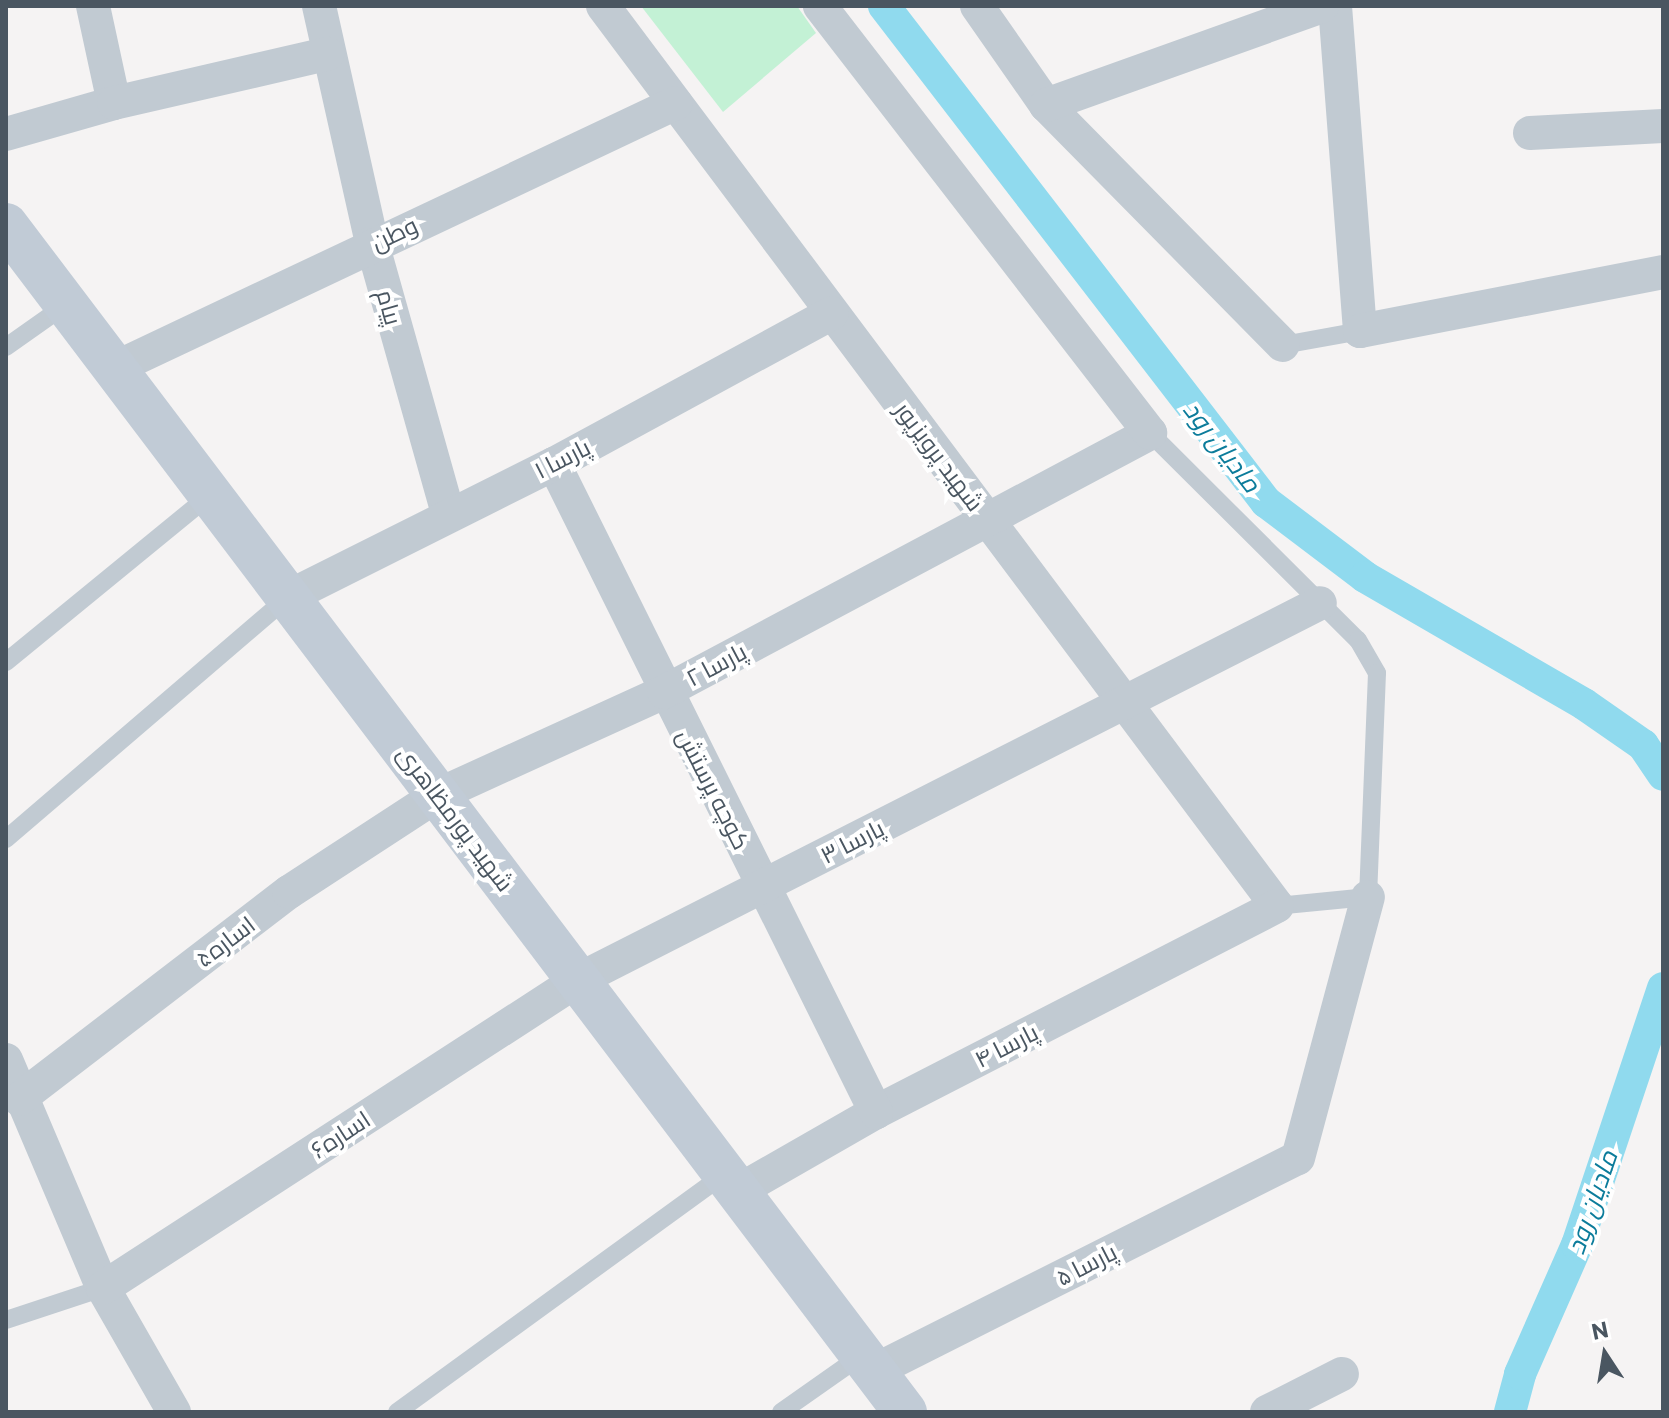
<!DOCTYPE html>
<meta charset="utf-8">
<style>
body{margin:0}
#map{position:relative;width:1669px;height:1418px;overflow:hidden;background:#f5f3f3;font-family:Commissioner,Cairo,sans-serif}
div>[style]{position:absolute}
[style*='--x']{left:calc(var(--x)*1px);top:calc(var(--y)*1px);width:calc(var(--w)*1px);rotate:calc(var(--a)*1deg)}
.green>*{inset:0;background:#c3f1d5}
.canal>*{height:32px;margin:-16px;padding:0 16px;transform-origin:16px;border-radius:16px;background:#90daee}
.lane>*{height:18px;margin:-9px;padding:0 9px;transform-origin:9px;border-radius:9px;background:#c1cad2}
.street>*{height:34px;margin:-17px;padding:0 17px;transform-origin:17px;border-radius:17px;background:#c1cad2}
.secondary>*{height:44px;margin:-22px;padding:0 22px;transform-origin:22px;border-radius:22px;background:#c1cbd6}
span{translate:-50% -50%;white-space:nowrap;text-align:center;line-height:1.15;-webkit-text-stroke:8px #fff;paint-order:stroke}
.street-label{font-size:24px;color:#4a5661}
.water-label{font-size:26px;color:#0c7c9b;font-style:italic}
.frame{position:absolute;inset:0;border:8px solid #4a5661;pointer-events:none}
.north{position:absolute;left:1565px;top:1314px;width:80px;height:80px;-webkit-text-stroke:6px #fff;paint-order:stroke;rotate:348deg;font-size:22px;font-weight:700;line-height:32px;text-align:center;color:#4a5661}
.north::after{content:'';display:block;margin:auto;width:28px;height:36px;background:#4a5661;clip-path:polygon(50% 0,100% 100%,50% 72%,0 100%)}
</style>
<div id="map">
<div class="green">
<i style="clip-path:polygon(641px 6px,797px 6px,816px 33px,723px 112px)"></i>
</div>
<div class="canal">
<i style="--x:884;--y:6;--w:626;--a:52.4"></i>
<i style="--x:1266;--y:502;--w:124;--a:37.1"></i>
<i style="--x:1365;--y:577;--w:253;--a:30.1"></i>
<i style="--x:1584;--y:704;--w:72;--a:34.8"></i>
<i style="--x:1643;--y:745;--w:36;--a:56"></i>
<i style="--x:1510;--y:1412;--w:39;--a:-75"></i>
<i style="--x:1520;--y:1374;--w:141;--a:-66.2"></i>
<i style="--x:1577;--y:1245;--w:271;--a:-71.5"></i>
</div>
<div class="lane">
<i style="--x:1283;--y:345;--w:78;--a:-10.3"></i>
<i style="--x:6;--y:347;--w:75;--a:-35.2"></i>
<i style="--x:1150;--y:433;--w:293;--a:44.9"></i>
<i style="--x:1358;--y:640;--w:38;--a:60"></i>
<i style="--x:1377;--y:673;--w:224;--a:92.3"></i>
<i style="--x:1368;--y:897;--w:91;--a:174.4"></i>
<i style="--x:6;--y:662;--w:265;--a:-39.3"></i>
<i style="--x:6;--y:839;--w:372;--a:-40.6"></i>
<i style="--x:6;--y:1320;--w:102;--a:-18.3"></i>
<i style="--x:397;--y:1412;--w:405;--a:-36"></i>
<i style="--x:781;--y:1412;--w:99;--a:-35.1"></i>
</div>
<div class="street">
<i style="--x:93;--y:6;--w:99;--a:77.8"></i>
<i style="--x:319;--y:6;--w:243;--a:77.4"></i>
<i style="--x:372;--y:243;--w:280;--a:74.3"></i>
<i style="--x:603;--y:6;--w:1124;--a:53.17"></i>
<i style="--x:1277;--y:906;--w:451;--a:152.8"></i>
<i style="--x:876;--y:1112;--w:159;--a:150.2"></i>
<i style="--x:977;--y:6;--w:121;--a:55.1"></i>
<i style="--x:1046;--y:105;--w:337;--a:45.4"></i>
<i style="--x:1335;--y:6;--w:326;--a:85.6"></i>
<i style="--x:1360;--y:331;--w:309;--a:-11"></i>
<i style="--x:1046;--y:105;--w:293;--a:-19.7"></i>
<i style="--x:1530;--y:133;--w:133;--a:-3"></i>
<i style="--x:6;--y:134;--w:112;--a:-16"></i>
<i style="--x:114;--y:103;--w:219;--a:-13"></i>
<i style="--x:115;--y:368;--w:620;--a:-25.28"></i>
<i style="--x:554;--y:464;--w:724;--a:63.58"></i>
<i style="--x:288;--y:597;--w:297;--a:-26.6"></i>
<i style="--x:554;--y:464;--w:316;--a:-28.5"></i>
<i style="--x:6;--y:1060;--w:248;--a:67"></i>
<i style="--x:103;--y:1288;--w:143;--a:60.2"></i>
<i style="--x:19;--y:1099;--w:340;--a:-37.5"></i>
<i style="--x:289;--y:892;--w:178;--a:-33.1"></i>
<i style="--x:438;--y:795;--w:248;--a:-24.5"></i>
<i style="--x:664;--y:692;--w:551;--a:-28.05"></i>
<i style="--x:1150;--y:433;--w:540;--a:-127.7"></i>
<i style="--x:103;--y:1288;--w:566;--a:-32.96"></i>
<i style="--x:578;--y:980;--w:832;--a:-26.93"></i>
<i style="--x:874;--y:1371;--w:474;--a:-26.7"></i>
<i style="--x:1298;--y:1158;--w:270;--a:-75"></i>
<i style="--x:1267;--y:1412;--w:84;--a:-26.9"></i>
</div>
<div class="secondary">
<i style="--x:6;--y:225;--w:1489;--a:52.86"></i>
</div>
<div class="street-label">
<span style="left:394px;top:233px;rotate:-25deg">وطن</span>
<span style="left:390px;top:307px;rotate:74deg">پیام</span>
<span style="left:940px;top:456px;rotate:53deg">شهید پرویزپور</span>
<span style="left:562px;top:458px;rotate:-27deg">پارسا ۱</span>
<span style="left:716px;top:664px;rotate:-28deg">پارسا ۲</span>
<span style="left:714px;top:789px;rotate:63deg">کوچه پرستش</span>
<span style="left:456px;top:818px;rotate:53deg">شهید پورمظاهری</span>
<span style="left:852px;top:841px;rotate:-27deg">پارسا ۳</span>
<span style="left:225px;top:941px;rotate:-37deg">اساره۵</span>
<span style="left:1006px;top:1045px;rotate:-27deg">پارسا ۴</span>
<span style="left:340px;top:1134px;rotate:-33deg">اساره۶</span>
<span style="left:1086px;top:1264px;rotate:-27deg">پارسا ۵</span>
</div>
<div class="water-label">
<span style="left:1223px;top:446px;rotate:52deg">مادیان رود</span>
<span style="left:1591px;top:1202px;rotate:-71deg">مادیان رود</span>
</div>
<div class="frame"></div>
<div class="north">N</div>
</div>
